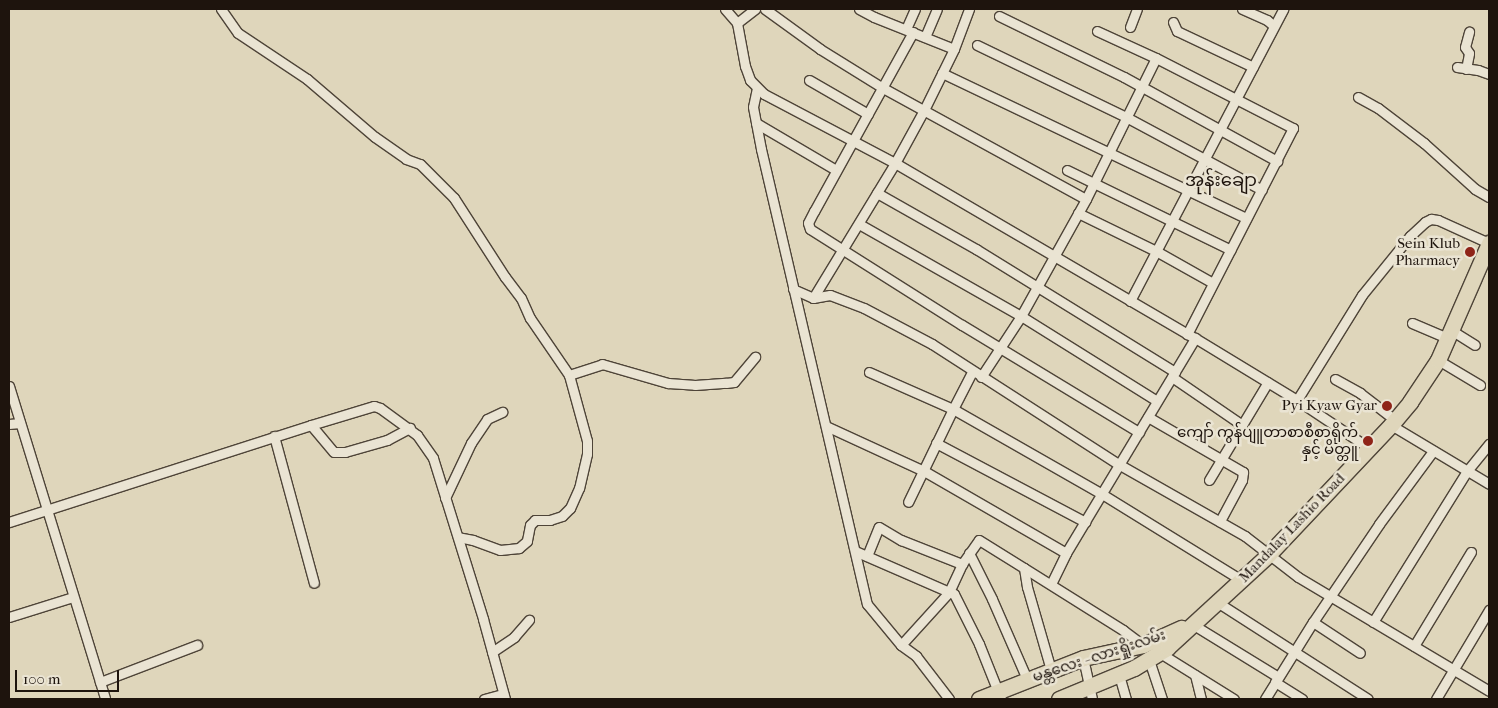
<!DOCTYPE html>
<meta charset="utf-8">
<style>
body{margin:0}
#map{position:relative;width:1498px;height:708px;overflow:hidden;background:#dfd6bb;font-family:"IM FELL French Canon","Noto Sans Myanmar",serif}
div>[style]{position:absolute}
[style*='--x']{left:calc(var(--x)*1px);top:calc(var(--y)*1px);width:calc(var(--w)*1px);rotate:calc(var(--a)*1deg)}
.roads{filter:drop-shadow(1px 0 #4e4438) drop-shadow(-1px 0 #4e4438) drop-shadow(0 1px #4e4438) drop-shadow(0 -1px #4e4438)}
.street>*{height:9px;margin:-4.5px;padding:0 4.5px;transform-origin:4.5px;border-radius:4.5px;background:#eae4d3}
.highway>*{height:15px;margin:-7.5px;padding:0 7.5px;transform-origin:7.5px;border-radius:7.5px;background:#dfd6bb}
.dots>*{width:14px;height:14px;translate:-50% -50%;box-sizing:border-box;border:2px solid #eae4d3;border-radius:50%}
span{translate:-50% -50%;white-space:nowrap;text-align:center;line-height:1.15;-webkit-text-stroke:5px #eae4d3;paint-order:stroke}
.poi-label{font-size:15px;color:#1e140d}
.right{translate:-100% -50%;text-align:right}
.street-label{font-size:15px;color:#1e140d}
.quarter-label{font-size:18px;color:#1e140d}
.frame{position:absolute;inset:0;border:10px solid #1e140d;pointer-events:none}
.scale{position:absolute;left:15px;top:670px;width:104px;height:22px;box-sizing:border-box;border:2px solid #1e140d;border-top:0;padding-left:6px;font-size:15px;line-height:18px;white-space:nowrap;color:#1e140d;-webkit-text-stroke:4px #eae4d3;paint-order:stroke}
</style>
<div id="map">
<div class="roads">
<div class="street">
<i style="--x:221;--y:9;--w:29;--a:55"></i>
<i style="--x:238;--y:33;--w:83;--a:33.7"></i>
<i style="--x:307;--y:79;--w:89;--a:40.5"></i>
<i style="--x:375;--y:137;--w:38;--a:35"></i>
<i style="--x:406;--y:159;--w:15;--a:20"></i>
<i style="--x:420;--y:164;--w:48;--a:45"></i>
<i style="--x:454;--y:198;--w:94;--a:57.2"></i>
<i style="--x:505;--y:277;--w:26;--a:53"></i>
<i style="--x:521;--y:298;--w:22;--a:66"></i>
<i style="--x:530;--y:318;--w:69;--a:55.6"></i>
<i style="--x:569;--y:375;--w:68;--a:74.7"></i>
<i style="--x:587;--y:441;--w:13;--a:90"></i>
<i style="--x:587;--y:454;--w:35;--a:103"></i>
<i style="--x:579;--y:488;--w:22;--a:114"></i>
<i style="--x:570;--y:508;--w:11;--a:135"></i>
<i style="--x:562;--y:516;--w:13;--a:162"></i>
<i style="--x:550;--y:520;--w:15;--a:180"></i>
<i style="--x:535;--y:520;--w:7;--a:135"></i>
<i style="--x:530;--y:525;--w:16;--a:101"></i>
<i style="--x:527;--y:541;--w:11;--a:139"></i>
<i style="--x:519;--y:548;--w:19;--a:174"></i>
<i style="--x:500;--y:550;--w:29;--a:-160"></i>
<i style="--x:473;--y:540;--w:15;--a:-169"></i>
<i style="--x:725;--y:9;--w:18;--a:49"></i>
<i style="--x:737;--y:23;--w:44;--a:79.5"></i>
<i style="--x:745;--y:66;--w:15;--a:70"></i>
<i style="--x:750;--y:80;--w:20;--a:45"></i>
<i style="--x:764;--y:94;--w:148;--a:27.8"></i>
<i style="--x:895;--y:163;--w:347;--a:30.3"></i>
<i style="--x:1195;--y:338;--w:119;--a:31.3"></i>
<i style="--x:1297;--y:400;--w:87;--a:33.7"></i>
<i style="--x:765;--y:9;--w:68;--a:36"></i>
<i style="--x:820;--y:49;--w:74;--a:31.8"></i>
<i style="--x:883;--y:88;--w:231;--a:28.7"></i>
<i style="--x:859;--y:9;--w:17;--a:28"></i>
<i style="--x:874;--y:17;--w:86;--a:21.8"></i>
<i style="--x:954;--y:49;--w:43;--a:-69.4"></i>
<i style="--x:1242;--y:9;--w:27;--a:24"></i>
<i style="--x:1267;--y:20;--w:9;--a:41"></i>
<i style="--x:999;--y:16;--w:139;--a:26"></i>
<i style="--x:1124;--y:77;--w:175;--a:28.8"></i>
<i style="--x:1173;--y:22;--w:10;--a:66"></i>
<i style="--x:1177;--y:31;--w:84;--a:25.3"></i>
<i style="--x:737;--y:23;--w:23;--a:-38"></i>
<i style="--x:1130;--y:27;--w:19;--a:-69"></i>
<i style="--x:906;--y:29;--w:22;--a:-66"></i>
<i style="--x:1097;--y:31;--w:65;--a:24.6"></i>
<i style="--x:1156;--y:58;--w:154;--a:27.1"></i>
<i style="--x:1293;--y:128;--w:232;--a:117.2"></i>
<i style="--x:913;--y:32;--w:205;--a:118.9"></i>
<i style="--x:814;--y:211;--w:13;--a:117"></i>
<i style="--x:808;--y:223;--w:6;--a:72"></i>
<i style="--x:810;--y:229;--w:180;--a:32.3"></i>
<i style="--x:962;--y:325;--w:207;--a:31.2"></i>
<i style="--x:925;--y:37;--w:30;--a:-67"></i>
<i style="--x:977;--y:45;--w:165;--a:25.8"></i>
<i style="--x:1126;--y:117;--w:154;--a:28.2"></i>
<i style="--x:1457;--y:67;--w:21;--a:8"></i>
<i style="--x:1478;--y:70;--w:12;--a:20"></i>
<i style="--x:1466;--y:69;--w:16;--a:-79"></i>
<i style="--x:1469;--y:53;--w:7;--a:-124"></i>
<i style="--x:1465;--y:47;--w:16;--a:-75"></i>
<i style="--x:942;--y:73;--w:337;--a:25.5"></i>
<i style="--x:809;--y:80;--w:68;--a:30"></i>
<i style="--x:757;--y:88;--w:19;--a:102"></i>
<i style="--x:753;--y:107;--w:43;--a:79.2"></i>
<i style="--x:761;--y:149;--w:467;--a:76.9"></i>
<i style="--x:867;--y:604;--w:53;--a:50.3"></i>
<i style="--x:901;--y:645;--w:19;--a:36"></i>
<i style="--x:916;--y:656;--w:54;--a:52.5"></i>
<i style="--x:1358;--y:97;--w:23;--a:29"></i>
<i style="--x:1378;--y:108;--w:58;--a:37.3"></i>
<i style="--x:1424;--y:143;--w:69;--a:42"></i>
<i style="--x:1475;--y:189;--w:16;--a:30"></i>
<i style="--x:756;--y:123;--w:93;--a:30.4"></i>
<i style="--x:1067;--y:170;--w:182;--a:26"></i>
<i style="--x:877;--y:193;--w:114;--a:29.5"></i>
<i style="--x:976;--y:249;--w:234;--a:31.7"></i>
<i style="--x:1078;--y:213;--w:87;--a:26"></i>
<i style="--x:1156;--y:251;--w:65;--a:29.3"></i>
<i style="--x:859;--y:224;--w:186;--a:29.6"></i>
<i style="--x:1021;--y:316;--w:160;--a:32"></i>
<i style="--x:793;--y:289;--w:22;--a:24"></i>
<i style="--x:813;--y:298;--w:17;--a:-10"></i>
<i style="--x:830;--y:295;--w:36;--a:21"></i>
<i style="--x:864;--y:308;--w:77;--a:27.9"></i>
<i style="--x:932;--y:344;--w:224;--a:32.8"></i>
<i style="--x:1120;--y:465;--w:144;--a:29.6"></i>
<i style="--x:1245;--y:536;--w:67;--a:37.7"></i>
<i style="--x:1298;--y:577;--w:222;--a:30.8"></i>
<i style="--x:813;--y:298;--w:158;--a:-58.7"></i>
<i style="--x:895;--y:163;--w:60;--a:-61.3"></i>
<i style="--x:924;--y:110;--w:68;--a:-63.8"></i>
<i style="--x:1130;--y:301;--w:330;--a:-62.3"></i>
<i style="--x:1412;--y:323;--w:39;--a:23"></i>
<i style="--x:1451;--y:330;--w:28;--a:32"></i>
<i style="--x:1438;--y:360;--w:49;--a:30.8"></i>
<i style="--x:869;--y:372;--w:92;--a:23.8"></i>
<i style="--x:953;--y:409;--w:103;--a:115.8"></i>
<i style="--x:972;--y:372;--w:42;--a:117.2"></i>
<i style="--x:953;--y:409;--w:172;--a:29.7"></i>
<i style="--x:1102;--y:494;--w:163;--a:31.7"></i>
<i style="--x:569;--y:375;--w:35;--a:-18"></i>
<i style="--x:602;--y:364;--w:69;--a:16.1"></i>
<i style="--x:668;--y:383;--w:27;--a:4"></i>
<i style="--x:695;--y:385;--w:31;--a:-4"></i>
<i style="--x:726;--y:383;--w:8;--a:-7"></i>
<i style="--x:734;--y:382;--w:33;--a:-50"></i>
<i style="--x:981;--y:377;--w:73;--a:-56.7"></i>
<i style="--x:1021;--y:316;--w:134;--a:-60.9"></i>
<i style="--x:1086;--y:199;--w:157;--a:-63.6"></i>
<i style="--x:1172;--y:377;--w:85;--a:34.4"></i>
<i style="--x:1335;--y:379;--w:29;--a:29"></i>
<i style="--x:1360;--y:393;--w:44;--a:37.6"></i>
<i style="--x:9;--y:386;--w:327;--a:72.9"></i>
<i style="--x:1297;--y:400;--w:123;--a:-58.2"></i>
<i style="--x:1362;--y:295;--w:76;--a:-50.9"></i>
<i style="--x:1410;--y:236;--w:21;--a:-43"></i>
<i style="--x:1425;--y:222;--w:7;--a:-27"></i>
<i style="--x:1431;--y:219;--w:7;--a:8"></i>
<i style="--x:1438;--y:220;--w:56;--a:24.3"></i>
<i style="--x:1148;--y:417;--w:110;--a:30.1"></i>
<i style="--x:1243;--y:472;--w:8;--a:97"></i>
<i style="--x:1242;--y:480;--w:47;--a:118.2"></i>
<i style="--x:9;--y:424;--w:11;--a:-5"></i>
<i style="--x:311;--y:425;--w:35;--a:50"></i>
<i style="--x:334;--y:452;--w:11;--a:0"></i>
<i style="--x:345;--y:452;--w:44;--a:-15.9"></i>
<i style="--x:387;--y:440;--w:26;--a:-28"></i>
<i style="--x:1391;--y:425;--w:114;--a:31"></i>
<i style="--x:826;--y:426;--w:108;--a:24.7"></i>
<i style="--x:924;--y:471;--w:164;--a:30"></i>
<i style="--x:274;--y:436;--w:152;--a:74.8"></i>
<i style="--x:936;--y:443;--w:169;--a:27.9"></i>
<i style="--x:1209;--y:480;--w:114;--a:-59"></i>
<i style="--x:445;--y:498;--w:61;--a:-64.7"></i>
<i style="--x:471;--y:443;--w:29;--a:-56"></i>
<i style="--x:487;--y:419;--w:17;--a:-25"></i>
<i style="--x:9;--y:522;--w:317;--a:-17.8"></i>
<i style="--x:311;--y:425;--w:66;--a:-16.8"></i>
<i style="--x:374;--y:406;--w:6;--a:18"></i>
<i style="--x:380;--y:408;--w:46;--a:36.1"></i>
<i style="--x:417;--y:435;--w:28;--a:55"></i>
<i style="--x:433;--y:458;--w:169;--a:72.7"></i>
<i style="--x:483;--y:619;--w:83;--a:74.6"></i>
<i style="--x:855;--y:551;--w:108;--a:23.5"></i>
<i style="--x:954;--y:594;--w:56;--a:63.4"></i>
<i style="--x:979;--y:644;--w:59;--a:68.2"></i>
<i style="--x:969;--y:553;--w:51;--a:63.4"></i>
<i style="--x:992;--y:599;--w:87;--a:66.4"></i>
<i style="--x:867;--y:556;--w:31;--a:-68"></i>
<i style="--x:879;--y:527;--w:26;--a:31"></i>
<i style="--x:901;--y:540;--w:66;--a:21.5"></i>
<i style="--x:1051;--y:584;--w:34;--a:-64"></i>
<i style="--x:1066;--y:553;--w:251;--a:-59"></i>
<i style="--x:1217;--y:602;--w:179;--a:32.7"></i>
<i style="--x:9;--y:617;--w:67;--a:-17.4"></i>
<i style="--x:1313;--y:622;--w:56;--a:33.4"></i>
<i style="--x:1373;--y:622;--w:178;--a:-58.1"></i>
<i style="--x:1467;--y:471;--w:35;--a:-51"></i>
<i style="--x:1192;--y:624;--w:101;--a:31.6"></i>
<i style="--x:901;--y:645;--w:72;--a:-47.8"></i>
<i style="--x:949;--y:592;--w:31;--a:-65"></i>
<i style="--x:962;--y:564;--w:29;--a:-55"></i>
<i style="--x:979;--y:540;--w:53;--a:31.9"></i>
<i style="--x:1414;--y:646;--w:110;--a:-58.8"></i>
<i style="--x:492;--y:652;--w:27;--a:-34"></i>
<i style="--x:514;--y:637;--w:23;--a:-49"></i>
<i style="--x:1160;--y:653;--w:87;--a:31.9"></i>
<i style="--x:1083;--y:658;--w:42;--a:77.6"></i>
<i style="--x:1149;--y:660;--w:41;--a:71.6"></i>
<i style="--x:1051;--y:670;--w:86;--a:-106.1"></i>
<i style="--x:1027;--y:587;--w:19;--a:-99"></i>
<i style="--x:1024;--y:568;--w:117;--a:32.1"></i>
<i style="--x:1123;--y:630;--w:25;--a:37"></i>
<i style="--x:1119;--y:675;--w:25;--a:74"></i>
<i style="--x:1195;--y:675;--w:25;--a:76"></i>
<i style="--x:100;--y:682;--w:104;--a:-20.9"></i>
<i style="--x:1275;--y:682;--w:32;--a:32"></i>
<i style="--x:484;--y:699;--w:20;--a:-15"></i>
<i style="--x:1265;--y:699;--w:91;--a:-58.1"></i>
<i style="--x:1313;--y:622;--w:118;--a:-56"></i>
<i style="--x:1379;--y:524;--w:91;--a:-53.5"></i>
<i style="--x:1436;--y:699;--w:104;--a:-59.2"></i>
</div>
<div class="highway">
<i style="--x:979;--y:699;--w:112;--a:-21.5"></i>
<i style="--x:1083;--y:658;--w:61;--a:-12.2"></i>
<i style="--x:1143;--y:645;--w:42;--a:-24.1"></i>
<i style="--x:1059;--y:699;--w:81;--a:-22.5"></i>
<i style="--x:1134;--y:668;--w:39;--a:-31"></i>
<i style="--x:1167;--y:648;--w:137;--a:-42.6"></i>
<i style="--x:1268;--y:555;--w:179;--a:-46.6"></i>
<i style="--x:1391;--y:425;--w:30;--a:-50"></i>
<i style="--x:1410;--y:402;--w:50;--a:-56.3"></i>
<i style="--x:1438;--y:360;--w:128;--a:-66.4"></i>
</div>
</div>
<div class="dots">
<i style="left:1470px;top:252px;background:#8f2418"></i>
<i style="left:1387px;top:406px;background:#8f2418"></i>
<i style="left:1368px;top:441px;background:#8f2418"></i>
</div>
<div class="poi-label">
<span class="right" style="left:1460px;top:252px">Sein Klub<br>Pharmacy</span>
<span class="right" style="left:1377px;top:406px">Pyi Kyaw Gyar</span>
<span class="right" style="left:1358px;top:441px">ကျော် ကွန်ပျူတာစာစီစာရိုက်<br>နှင့် မိတ္တူ</span>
</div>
<div class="street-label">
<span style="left:1292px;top:528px;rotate:-46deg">Mandalay Lashio Road</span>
<span style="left:1099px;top:656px;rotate:-18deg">မန္တလေး - လားရှိုးလမ်း</span>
</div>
<div class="quarter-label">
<span style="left:1221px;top:181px">အုန်းချော</span>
</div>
<div class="frame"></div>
<div class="scale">100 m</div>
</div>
